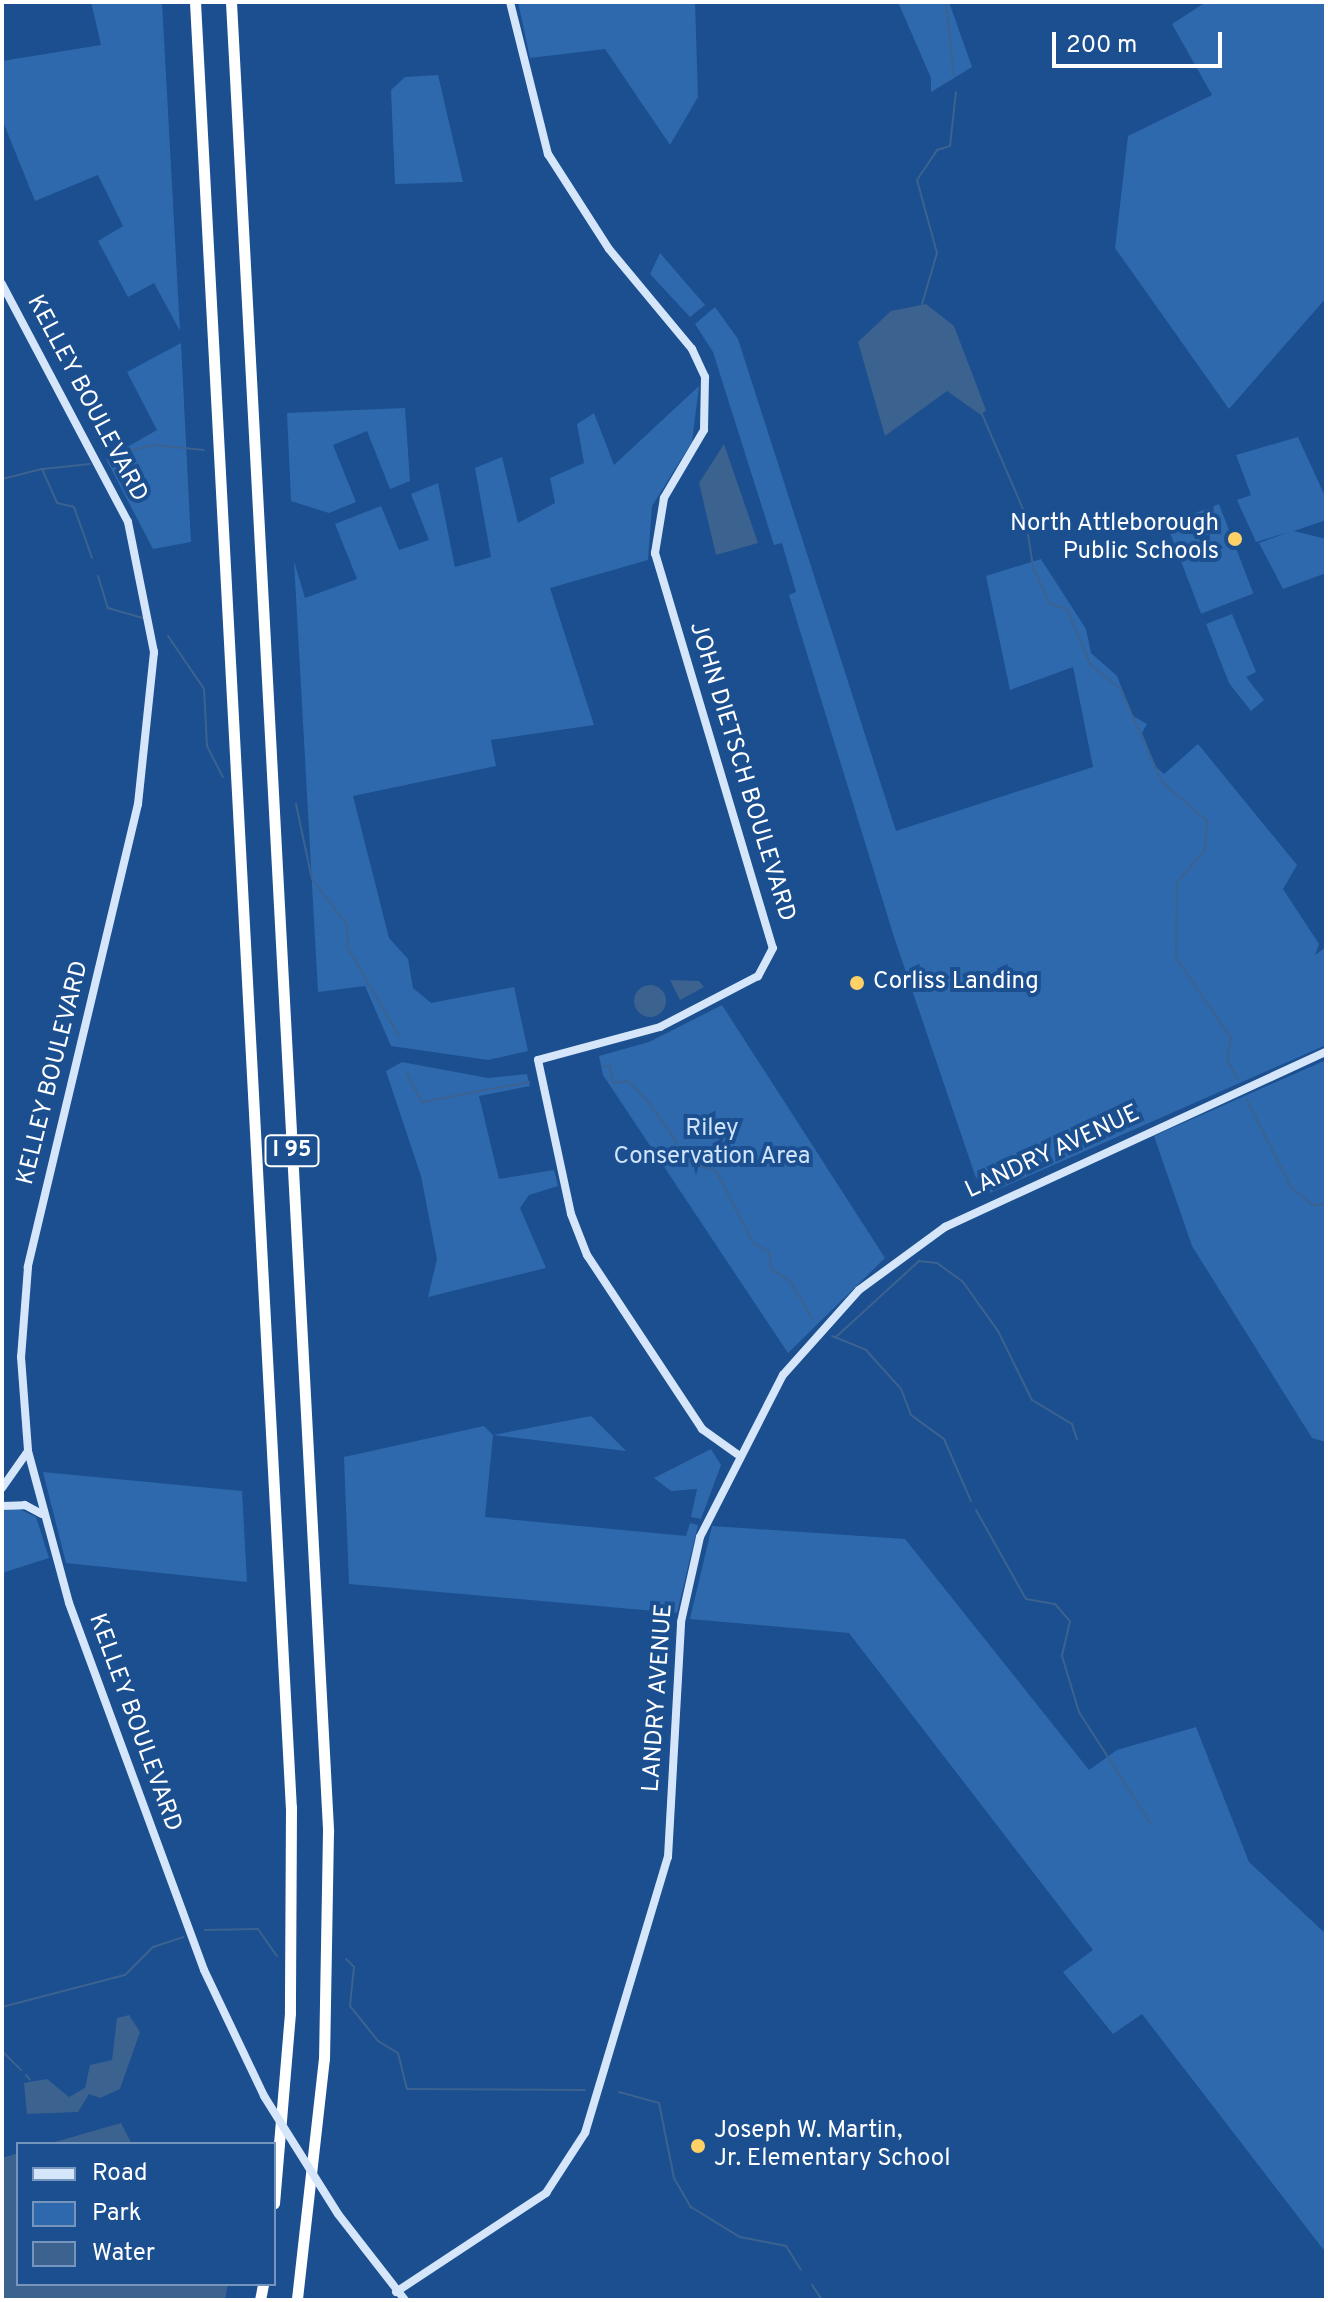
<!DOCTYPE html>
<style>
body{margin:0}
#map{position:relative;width:1328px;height:2302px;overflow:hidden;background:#1b4f8f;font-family:Overpass,sans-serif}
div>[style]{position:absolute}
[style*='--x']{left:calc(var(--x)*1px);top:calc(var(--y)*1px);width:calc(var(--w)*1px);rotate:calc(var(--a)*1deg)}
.green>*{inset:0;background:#2e69ad;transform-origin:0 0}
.water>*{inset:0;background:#3c6290}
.round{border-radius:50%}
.stream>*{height:2px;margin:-1px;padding:0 1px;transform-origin:1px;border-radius:1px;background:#3c6290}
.secondary>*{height:8px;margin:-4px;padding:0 4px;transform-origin:4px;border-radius:4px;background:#d6e6fa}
.highway>*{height:11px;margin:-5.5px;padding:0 5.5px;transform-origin:5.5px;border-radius:5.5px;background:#fff}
.secondary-bridge>*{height:8px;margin:-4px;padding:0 4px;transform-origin:4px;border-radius:4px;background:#d6e6fa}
.dots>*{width:22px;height:22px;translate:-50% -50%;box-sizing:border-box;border:4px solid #1b4f8f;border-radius:50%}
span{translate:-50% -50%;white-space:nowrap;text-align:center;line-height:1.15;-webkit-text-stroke:8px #1b4f8f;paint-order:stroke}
.shield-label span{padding:2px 6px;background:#1b4f8f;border:2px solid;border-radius:6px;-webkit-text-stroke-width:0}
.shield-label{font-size:22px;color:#fff;font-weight:700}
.street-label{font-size:24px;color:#fff}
.poi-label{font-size:24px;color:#fff}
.right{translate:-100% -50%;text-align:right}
.left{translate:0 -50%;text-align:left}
.park-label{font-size:24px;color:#cfe3fa}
.frame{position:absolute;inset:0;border:4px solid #fff;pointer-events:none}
.legend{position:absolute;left:16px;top:2142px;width:260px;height:144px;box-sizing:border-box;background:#1b4f8f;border:2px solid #7695bc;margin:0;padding:10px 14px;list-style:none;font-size:24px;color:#fff}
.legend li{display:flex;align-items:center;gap:16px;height:40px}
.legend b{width:40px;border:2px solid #7695bc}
.scale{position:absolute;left:1052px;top:32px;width:170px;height:36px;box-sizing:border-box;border:4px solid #fff;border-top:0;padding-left:10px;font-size:24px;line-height:28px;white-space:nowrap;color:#fff;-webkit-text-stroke:6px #1b4f8f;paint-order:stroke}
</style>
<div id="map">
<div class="green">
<i style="clip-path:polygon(91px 2px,162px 2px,180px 331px,154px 283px,128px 297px,98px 241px,123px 226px,98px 175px,35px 201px,2px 119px,2px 61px,101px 45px)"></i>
<i style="clip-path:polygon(518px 2px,695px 2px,698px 97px,670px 145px,605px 49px,530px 58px)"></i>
<i style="clip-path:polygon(898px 2px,949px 2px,972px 67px,931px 92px,931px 78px)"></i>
<i style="clip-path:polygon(1206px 2px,1326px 2px,1326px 298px,1229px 409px,1115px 248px,1128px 136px,1212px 95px,1172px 24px)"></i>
<i style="clip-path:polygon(438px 75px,463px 182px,395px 184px,391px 90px,405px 77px)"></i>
<i style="clip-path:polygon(660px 253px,705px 305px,690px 317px,650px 274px)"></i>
<i style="clip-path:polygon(715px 307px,738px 339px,896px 831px,1093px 767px,1073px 667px,1010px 690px,986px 576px,1041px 559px,1086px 629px,1091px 653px,1117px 676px,1133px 716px,1147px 724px,1142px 733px,1156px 767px,1164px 774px,1198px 744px,1297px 865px,1283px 889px,1319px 944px,1315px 955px,1326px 947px,1326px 1045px,990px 1193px,990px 1174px,976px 1178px,894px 937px,789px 595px,796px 592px,782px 543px,774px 545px,713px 352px,695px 324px)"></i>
<i style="clip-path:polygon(181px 343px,191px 542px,153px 549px,106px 459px,157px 430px,127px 372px)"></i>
<i style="clip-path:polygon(699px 386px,692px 442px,652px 506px,648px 560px,550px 588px,594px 725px,491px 740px,496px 766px,353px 796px,389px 938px,408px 959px,413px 988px,431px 1003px,514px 987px,528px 1051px,488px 1060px,391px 1046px,365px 986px,318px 992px,294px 561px,305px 598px,357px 579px,335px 524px,381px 506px,399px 550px,429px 540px,411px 494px,438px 483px,455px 567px,491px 557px,475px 468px,502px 457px,518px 523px,555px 503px,550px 478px,584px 463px,577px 424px,594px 413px,614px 465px)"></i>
<i style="clip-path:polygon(405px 408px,410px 481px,390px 489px,367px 431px,333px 445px,356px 502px,329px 513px,291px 501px,287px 413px)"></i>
<i style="clip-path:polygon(1298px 437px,1324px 494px,1326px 520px,1294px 531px,1326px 539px,1326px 573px,1283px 589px,1259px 543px,1289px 532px,1256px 542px,1237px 500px,1251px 495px,1236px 455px)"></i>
<i style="left:1219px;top:504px;width:96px;height:56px;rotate:69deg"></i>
<i style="clip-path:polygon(1232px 614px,1256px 672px,1246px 677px,1264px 700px,1251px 711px,1229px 683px,1206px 624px)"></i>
<i style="clip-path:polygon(722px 1005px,885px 1258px,788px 1353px,603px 1075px,599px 1056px,649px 1042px)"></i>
<i style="clip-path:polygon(1326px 1060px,1326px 1442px,1312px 1438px,1192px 1246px,1154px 1136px)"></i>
<i style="clip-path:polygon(402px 1062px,488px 1078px,527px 1074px,530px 1086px,479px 1096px,499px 1179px,554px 1170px,558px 1186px,529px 1195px,520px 1208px,546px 1268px,428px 1297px,437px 1259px,421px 1176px,386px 1071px)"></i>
<i style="clip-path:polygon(591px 1416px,626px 1451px,493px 1435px,485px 1517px,686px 1536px,690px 1523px,698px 1525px,677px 1613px,349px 1584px,344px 1457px,484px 1426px,493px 1435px)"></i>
<i style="clip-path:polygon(711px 1449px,721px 1465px,701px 1519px,691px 1517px,697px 1489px,671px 1491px,654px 1478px)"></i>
<i style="clip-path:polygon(43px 1472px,242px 1491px,247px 1582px,66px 1563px)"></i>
<i style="clip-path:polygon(17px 1508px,36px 1517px,49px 1558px,2px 1573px,2px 1511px)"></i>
<i style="clip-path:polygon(712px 1526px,905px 1539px,1089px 1770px,1117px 1750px,1196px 1727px,1249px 1862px,1326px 1934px,1326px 2253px,1142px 2014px,1113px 2034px,1063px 1972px,1093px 1950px,849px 1633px,690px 1619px)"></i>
</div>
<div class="water">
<i style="clip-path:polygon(926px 304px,954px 326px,986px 410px,981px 415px,947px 391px,885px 436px,858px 342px,891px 311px)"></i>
<i style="clip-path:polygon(724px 444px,758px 543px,716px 555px,699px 483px)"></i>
<i style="clip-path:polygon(670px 980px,699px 981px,704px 987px,680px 1000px)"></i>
<i class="round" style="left:634px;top:985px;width:32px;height:32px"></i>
<i style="clip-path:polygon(129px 2015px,140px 2032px,120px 2089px,100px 2098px,89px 2094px,78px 2112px,27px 2114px,24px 2083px,47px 2079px,69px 2097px,85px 2088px,90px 2065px,112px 2060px,117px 2018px)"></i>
<i style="clip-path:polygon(121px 2123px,132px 2144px,48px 2144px)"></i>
<i style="clip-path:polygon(18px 2153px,18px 2284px,228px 2284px,225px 2300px,2px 2300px,2px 2158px)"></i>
</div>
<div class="stream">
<i style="--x:946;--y:2;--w:75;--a:83.9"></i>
<i style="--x:922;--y:304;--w:53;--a:-73.6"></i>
<i style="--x:937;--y:253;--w:76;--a:-105.3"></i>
<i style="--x:917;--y:180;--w:36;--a:-56"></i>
<i style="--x:937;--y:150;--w:14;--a:-17"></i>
<i style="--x:950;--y:146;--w:54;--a:-83.7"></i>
<i style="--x:982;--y:414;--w:109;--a:66.7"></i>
<i style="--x:1025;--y:514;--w:54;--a:81.4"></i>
<i style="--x:1033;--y:567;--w:41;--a:65.3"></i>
<i style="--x:1050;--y:604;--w:18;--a:16"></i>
<i style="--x:1067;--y:609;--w:60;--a:67.3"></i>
<i style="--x:1090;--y:664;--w:38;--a:39"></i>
<i style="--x:1120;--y:688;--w:103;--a:65.9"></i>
<i style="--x:1162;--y:782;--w:60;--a:40.9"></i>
<i style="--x:1207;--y:821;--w:29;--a:94"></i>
<i style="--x:1205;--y:850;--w:43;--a:131.2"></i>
<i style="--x:1177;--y:882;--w:76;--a:90.8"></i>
<i style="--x:1176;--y:958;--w:97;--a:55.5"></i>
<i style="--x:1231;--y:1038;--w:21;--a:101"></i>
<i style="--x:1227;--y:1059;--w:22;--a:63"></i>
<i style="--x:107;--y:456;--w:48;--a:-13.2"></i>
<i style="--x:154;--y:445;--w:50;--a:5.7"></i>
<i style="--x:43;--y:469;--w:47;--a:-6.1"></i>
<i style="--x:2;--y:479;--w:41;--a:-14"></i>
<i style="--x:42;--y:469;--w:37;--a:66"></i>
<i style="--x:57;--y:503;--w:17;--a:13"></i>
<i style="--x:74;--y:507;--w:54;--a:70.6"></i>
<i style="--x:98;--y:576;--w:34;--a:73"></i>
<i style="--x:108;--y:608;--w:37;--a:16"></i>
<i style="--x:168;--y:636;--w:64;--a:55.8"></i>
<i style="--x:204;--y:689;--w:57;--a:87"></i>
<i style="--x:207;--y:746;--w:35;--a:63"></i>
<i style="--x:296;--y:804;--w:77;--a:78"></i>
<i style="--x:312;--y:879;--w:58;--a:52.7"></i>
<i style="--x:347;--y:925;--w:23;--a:88"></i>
<i style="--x:348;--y:948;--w:102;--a:59.9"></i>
<i style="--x:604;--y:1067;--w:6;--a:-9"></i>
<i style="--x:610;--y:1066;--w:17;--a:80"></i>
<i style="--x:613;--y:1083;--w:15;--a:-8"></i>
<i style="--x:628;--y:1081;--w:30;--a:46"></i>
<i style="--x:649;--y:1103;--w:44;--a:54.2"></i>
<i style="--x:675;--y:1139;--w:19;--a:81"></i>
<i style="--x:678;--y:1158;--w:40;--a:18.9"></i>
<i style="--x:716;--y:1171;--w:81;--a:62.8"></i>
<i style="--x:753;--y:1243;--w:18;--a:29"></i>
<i style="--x:769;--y:1252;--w:17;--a:83"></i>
<i style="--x:771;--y:1269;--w:22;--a:32"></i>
<i style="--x:790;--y:1281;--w:43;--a:59.3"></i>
<i style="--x:407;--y:1073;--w:33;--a:63"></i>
<i style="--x:422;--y:1102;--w:109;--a:-10.6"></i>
<i style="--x:1247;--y:1100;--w:97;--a:63.2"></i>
<i style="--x:1291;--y:1187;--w:28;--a:41"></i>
<i style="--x:1312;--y:1205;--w:14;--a:-4"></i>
<i style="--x:832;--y:1336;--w:37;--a:22"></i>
<i style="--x:866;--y:1350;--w:52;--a:48.1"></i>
<i style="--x:901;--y:1389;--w:28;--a:69"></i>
<i style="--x:911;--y:1415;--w:41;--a:36"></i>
<i style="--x:944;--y:1439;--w:68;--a:66.5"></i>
<i style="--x:836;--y:1337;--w:113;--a:-42.5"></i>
<i style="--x:919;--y:1261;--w:18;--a:6"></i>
<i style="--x:937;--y:1263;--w:32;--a:36"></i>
<i style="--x:963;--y:1282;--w:60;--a:54.5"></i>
<i style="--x:998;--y:1331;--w:77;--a:63.8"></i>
<i style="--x:1032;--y:1400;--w:47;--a:31"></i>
<i style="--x:1072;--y:1424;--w:16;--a:72"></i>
<i style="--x:976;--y:1510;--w:102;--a:60.7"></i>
<i style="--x:1026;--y:1599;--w:29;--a:10"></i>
<i style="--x:1055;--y:1604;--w:23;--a:49"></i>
<i style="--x:1070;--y:1621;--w:36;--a:103"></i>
<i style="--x:1062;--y:1656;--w:59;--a:73.1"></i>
<i style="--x:1079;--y:1712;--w:133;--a:57.3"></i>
<i style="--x:205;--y:1930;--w:53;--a:-1.1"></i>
<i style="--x:258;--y:1929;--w:33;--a:55"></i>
<i style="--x:346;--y:1959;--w:11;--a:45"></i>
<i style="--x:354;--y:1967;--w:39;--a:96"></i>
<i style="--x:350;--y:2006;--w:45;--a:51.3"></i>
<i style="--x:378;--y:2041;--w:23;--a:31"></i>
<i style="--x:398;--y:2053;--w:37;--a:76"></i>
<i style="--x:407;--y:2089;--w:178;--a:0.3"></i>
<i style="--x:2;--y:2007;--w:127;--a:-14.6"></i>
<i style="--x:125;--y:1975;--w:40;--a:-45"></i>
<i style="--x:153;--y:1947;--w:32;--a:-18"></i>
<i style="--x:2;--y:2051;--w:27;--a:45"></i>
<i style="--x:26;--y:2075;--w:6;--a:51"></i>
<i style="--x:619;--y:2092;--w:41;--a:15.4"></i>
<i style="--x:659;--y:2103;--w:76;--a:78.7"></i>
<i style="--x:674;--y:2178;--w:34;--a:60"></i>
<i style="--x:691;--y:2207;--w:57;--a:31.5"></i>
<i style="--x:740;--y:2237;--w:47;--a:11.1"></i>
<i style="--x:786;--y:2246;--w:28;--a:58"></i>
<i style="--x:812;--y:2285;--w:18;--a:56"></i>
</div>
<div class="secondary">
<i style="--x:510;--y:2;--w:157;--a:76"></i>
<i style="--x:548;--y:154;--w:113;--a:57.3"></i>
<i style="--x:609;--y:249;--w:130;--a:50.3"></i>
<i style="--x:692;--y:349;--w:31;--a:65"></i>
<i style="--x:705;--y:377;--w:53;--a:91.1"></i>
<i style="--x:704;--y:430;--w:79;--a:120.5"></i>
<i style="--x:664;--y:498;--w:56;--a:99.3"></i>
<i style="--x:655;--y:553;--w:412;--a:73.4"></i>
<i style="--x:773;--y:948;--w:32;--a:118"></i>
<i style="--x:758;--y:976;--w:110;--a:152.5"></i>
<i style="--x:660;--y:1027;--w:126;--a:164.9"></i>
<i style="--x:538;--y:1060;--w:157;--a:77.9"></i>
<i style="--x:571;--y:1214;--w:44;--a:68.7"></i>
<i style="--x:587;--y:1255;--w:209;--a:56.5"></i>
<i style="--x:702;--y:1429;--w:43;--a:35.5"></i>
<i style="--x:2;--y:284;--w:269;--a:62.1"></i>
<i style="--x:128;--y:522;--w:133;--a:78.7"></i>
<i style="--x:154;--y:652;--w:153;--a:96"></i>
<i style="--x:138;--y:804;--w:476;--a:103.4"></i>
<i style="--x:28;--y:1267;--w:90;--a:94.4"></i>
<i style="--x:21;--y:1357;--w:94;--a:85.7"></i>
<i style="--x:28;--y:1451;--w:157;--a:74.9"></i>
<i style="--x:69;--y:1603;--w:391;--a:69.8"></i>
<i style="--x:204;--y:1970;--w:140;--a:64.5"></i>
<i style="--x:2;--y:1488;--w:45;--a:-54.9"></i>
<i style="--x:2;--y:1506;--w:23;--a:-2"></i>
<i style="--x:25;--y:1505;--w:19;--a:28"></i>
<i style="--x:338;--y:2214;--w:109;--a:52.1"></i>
<i style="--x:396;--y:2292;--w:180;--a:-33.4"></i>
<i style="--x:546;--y:2193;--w:72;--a:-57"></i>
<i style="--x:585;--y:2133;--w:288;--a:-73.3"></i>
<i style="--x:668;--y:1857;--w:235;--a:-86.8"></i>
<i style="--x:681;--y:1622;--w:87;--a:-77.4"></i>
<i style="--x:700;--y:1537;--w:182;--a:-62.9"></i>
<i style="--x:783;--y:1375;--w:114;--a:-48.2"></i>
<i style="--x:859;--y:1290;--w:107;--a:-36.2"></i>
<i style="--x:945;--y:1227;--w:419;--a:-24.7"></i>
</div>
<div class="highway">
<i style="--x:195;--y:2;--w:1808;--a:86.96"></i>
<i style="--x:291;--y:1807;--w:206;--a:90.3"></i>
<i style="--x:290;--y:2013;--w:191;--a:94.8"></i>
<i style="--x:231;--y:2;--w:1832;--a:86.96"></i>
<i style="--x:328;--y:1831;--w:227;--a:91"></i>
<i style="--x:324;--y:2058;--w:244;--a:96.4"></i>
<i style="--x:260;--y:2300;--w:16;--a:-79"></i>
</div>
<div class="secondary-bridge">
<i style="--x:264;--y:2096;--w:139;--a:57.9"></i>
</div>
<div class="dots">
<i style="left:1235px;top:539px;background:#ffd166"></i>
<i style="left:857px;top:983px;background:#ffd166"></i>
<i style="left:698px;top:2146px;background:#ffd166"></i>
</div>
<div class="shield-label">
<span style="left:292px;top:1151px">I 95</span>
</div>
<div class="street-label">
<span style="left:86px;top:399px;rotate:62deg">KELLEY BOULEVARD</span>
<span style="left:741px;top:772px;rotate:73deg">JOHN DIETSCH BOULEVARD</span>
<span style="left:54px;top:1073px;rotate:-76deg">KELLEY BOULEVARD</span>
<span style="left:1053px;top:1153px;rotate:-25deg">LANDRY AVENUE</span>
<span style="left:659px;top:1698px;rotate:-86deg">LANDRY AVENUE</span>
<span style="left:134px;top:1723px;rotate:70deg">KELLEY BOULEVARD</span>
</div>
<div class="poi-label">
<span class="right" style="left:1219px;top:539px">North Attleborough<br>Public Schools</span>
<span class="left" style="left:873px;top:983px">Corliss Landing</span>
<span class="left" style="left:714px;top:2146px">Joseph W. Martin,<br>Jr. Elementary School</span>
</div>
<div class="park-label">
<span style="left:712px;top:1144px">Riley<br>Conservation Area</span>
</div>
<div class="frame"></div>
<ul class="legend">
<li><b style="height:10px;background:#d6e6fa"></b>Road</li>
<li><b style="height:22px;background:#2e69ad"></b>Park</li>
<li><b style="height:22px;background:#3c6290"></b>Water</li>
</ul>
<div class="scale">200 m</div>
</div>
